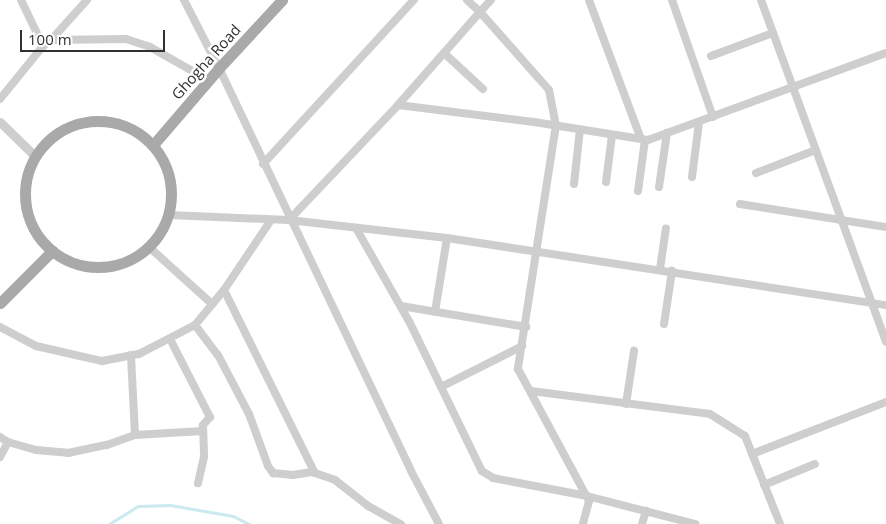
<!DOCTYPE html>
<style>
body{margin:0}
#map{position:relative;width:886px;height:524px;overflow:hidden;background:#fff;font-family:"Open Sans",sans-serif}
div>[style]{position:absolute}
[style*='--x']{left:calc(var(--x)*1px);top:calc(var(--y)*1px);width:calc(var(--w)*1px);rotate:calc(var(--a)*1deg)}
.stream>*{height:3px;margin:-1.5px;padding:0 1.5px;transform-origin:1.5px;border-radius:1.5px;background:#caeaef}
.minor>*{height:8px;margin:-4px;padding:0 4px;transform-origin:4px;border-radius:4px;background:#cecece}
.tertiary>*{height:9px;margin:-4.5px;padding:0 4.5px;transform-origin:4.5px;border-radius:4.5px;background:#cecece}
.primary>*{height:11px;margin:-5.5px;padding:0 5.5px;transform-origin:5.5px;border-radius:5.5px;background:#a9a9a9}
.primary>.ring{margin:-5.5px;padding:0;box-sizing:content-box;background:none;border:11px solid #a9a9a9;border-radius:50%}
span{translate:-50% -50%;white-space:nowrap;text-align:center;line-height:1.15;-webkit-text-stroke:5px #fff;paint-order:stroke}
.street-label{font-size:15px;color:#313131}
.scale{position:absolute;left:20px;top:30px;width:145px;height:22px;box-sizing:border-box;border:2px solid #313131;border-top:0;padding-left:6px;font-size:15px;line-height:18px;white-space:nowrap;color:#313131;-webkit-text-stroke:4px #fff;paint-order:stroke}
</style>
<div id="map">
<div class="stream">
<i style="--x:109;--y:524;--w:34;--a:-32"></i>
<i style="--x:138;--y:506;--w:32;--a:-2"></i>
<i style="--x:170;--y:505;--w:64;--a:9.9"></i>
<i style="--x:233;--y:516;--w:18;--a:27"></i>
</div>
<div class="minor">
<i style="--x:21;--y:0;--w:51;--a:64.4"></i>
<i style="--x:184;--y:0;--w:76;--a:62.8"></i>
<i style="--x:219;--y:68;--w:446;--a:64.5"></i>
<i style="--x:411;--y:471;--w:60;--a:62.2"></i>
<i style="--x:491;--y:0;--w:16;--a:133"></i>
<i style="--x:480;--y:12;--w:104;--a:48.5"></i>
<i style="--x:549;--y:90;--w:36;--a:79"></i>
<i style="--x:556;--y:125;--w:247;--a:98.9"></i>
<i style="--x:518;--y:369;--w:150;--a:61.7"></i>
<i style="--x:589;--y:501;--w:24;--a:105"></i>
<i style="--x:589;--y:0;--w:148;--a:69.5"></i>
<i style="--x:672;--y:0;--w:124;--a:70.7"></i>
<i style="--x:761;--y:0;--w:364;--a:69.9"></i>
<i style="--x:51;--y:40;--w:75;--a:-0.8"></i>
<i style="--x:126;--y:39;--w:25;--a:18"></i>
<i style="--x:150;--y:47;--w:67;--a:29.6"></i>
<i style="--x:444;--y:53;--w:53;--a:42.7"></i>
<i style="--x:711;--y:56;--w:66;--a:-20.4"></i>
<i style="--x:0;--y:99;--w:68;--a:-50.9"></i>
<i style="--x:43;--y:46;--w:10;--a:-37"></i>
<i style="--x:51;--y:40;--w:54;--a:-48"></i>
<i style="--x:398;--y:105;--w:124;--a:-48.6"></i>
<i style="--x:480;--y:12;--w:18;--a:-137"></i>
<i style="--x:263;--y:164;--w:223;--a:-47.4"></i>
<i style="--x:756;--y:173;--w:64;--a:-21"></i>
<i style="--x:692;--y:177;--w:55;--a:-82.7"></i>
<i style="--x:606;--y:182;--w:47;--a:-82.7"></i>
<i style="--x:574;--y:184;--w:55;--a:-83.8"></i>
<i style="--x:659;--y:187;--w:55;--a:-81.6"></i>
<i style="--x:638;--y:191;--w:51;--a:-82.2"></i>
<i style="--x:740;--y:204;--w:148;--a:9"></i>
<i style="--x:169;--y:215;--w:120;--a:2.4"></i>
<i style="--x:289;--y:220;--w:159;--a:6.5"></i>
<i style="--x:447;--y:238;--w:444;--a:8.7"></i>
<i style="--x:289;--y:220;--w:158;--a:-46.5"></i>
<i style="--x:398;--y:105;--w:137;--a:7.1"></i>
<i style="--x:534;--y:122;--w:115;--a:9"></i>
<i style="--x:648;--y:140;--w:253;--a:-20.1"></i>
<i style="--x:356;--y:228;--w:109;--a:60.4"></i>
<i style="--x:410;--y:323;--w:165;--a:64.1"></i>
<i style="--x:482;--y:471;--w:13;--a:32"></i>
<i style="--x:493;--y:478;--w:96;--a:10.8"></i>
<i style="--x:587;--y:496;--w:112;--a:14.5"></i>
<i style="--x:149;--y:247;--w:85;--a:42.1"></i>
<i style="--x:660;--y:269;--w:41;--a:-81.7"></i>
<i style="--x:224;--y:290;--w:204;--a:63.6"></i>
<i style="--x:401;--y:306;--w:127;--a:9.5"></i>
<i style="--x:435;--y:312;--w:75;--a:-80.8"></i>
<i style="--x:664;--y:324;--w:54;--a:-81.4"></i>
<i style="--x:195;--y:325;--w:45;--a:-50.4"></i>
<i style="--x:224;--y:290;--w:84;--a:-56.1"></i>
<i style="--x:0;--y:327;--w:41;--a:27.8"></i>
<i style="--x:36;--y:346;--w:68;--a:12.8"></i>
<i style="--x:102;--y:361;--w:38;--a:-11"></i>
<i style="--x:139;--y:354;--w:63;--a:-27.4"></i>
<i style="--x:195;--y:325;--w:38;--a:53"></i>
<i style="--x:218;--y:355;--w:67;--a:62.3"></i>
<i style="--x:249;--y:414;--w:55;--a:69.9"></i>
<i style="--x:268;--y:466;--w:9;--a:54"></i>
<i style="--x:273;--y:473;--w:20;--a:6"></i>
<i style="--x:293;--y:475;--w:19;--a:-9"></i>
<i style="--x:312;--y:472;--w:24;--a:19"></i>
<i style="--x:335;--y:480;--w:42;--a:38.2"></i>
<i style="--x:368;--y:506;--w:38;--a:29"></i>
<i style="--x:170;--y:339;--w:88;--a:62.9"></i>
<i style="--x:210;--y:417;--w:11;--a:131"></i>
<i style="--x:203;--y:425;--w:32;--a:88"></i>
<i style="--x:204;--y:457;--w:27;--a:103"></i>
<i style="--x:441;--y:387;--w:91;--a:-26.8"></i>
<i style="--x:531;--y:391;--w:180;--a:7.3"></i>
<i style="--x:710;--y:414;--w:41;--a:32.2"></i>
<i style="--x:745;--y:436;--w:95;--a:68.3"></i>
<i style="--x:626;--y:404;--w:54;--a:-81.4"></i>
<i style="--x:135;--y:435;--w:68;--a:-3.4"></i>
<i style="--x:0;--y:437;--w:9;--a:32"></i>
<i style="--x:8;--y:442;--w:29;--a:16"></i>
<i style="--x:36;--y:450;--w:32;--a:5"></i>
<i style="--x:68;--y:453;--w:40;--a:-12"></i>
<i style="--x:107;--y:445;--w:30;--a:-20"></i>
<i style="--x:135;--y:435;--w:80;--a:-92.9"></i>
<i style="--x:752;--y:454;--w:144;--a:-21.2"></i>
<i style="--x:0;--y:457;--w:17;--a:-62"></i>
<i style="--x:764;--y:485;--w:55;--a:-22.4"></i>
<i style="--x:642;--y:524;--w:14;--a:-73"></i>
</div>
<div class="tertiary">
<i style="--x:0;--y:122;--w:49;--a:44.2"></i>
</div>
<div class="primary">
<i class="ring" style="left:25px;top:121px;width:135px;height:135px"></i>
<i style="--x:153;--y:145;--w:101;--a:-49.4"></i>
<i style="--x:219;--y:68;--w:93;--a:-47.2"></i>
<i style="--x:0;--y:303;--w:74;--a:-45"></i>
</div>
<div class="street-label">
<span style="left:206px;top:62px;rotate:-48deg">Ghogha Road</span>
</div>
<div class="scale">100 m</div>
</div>
